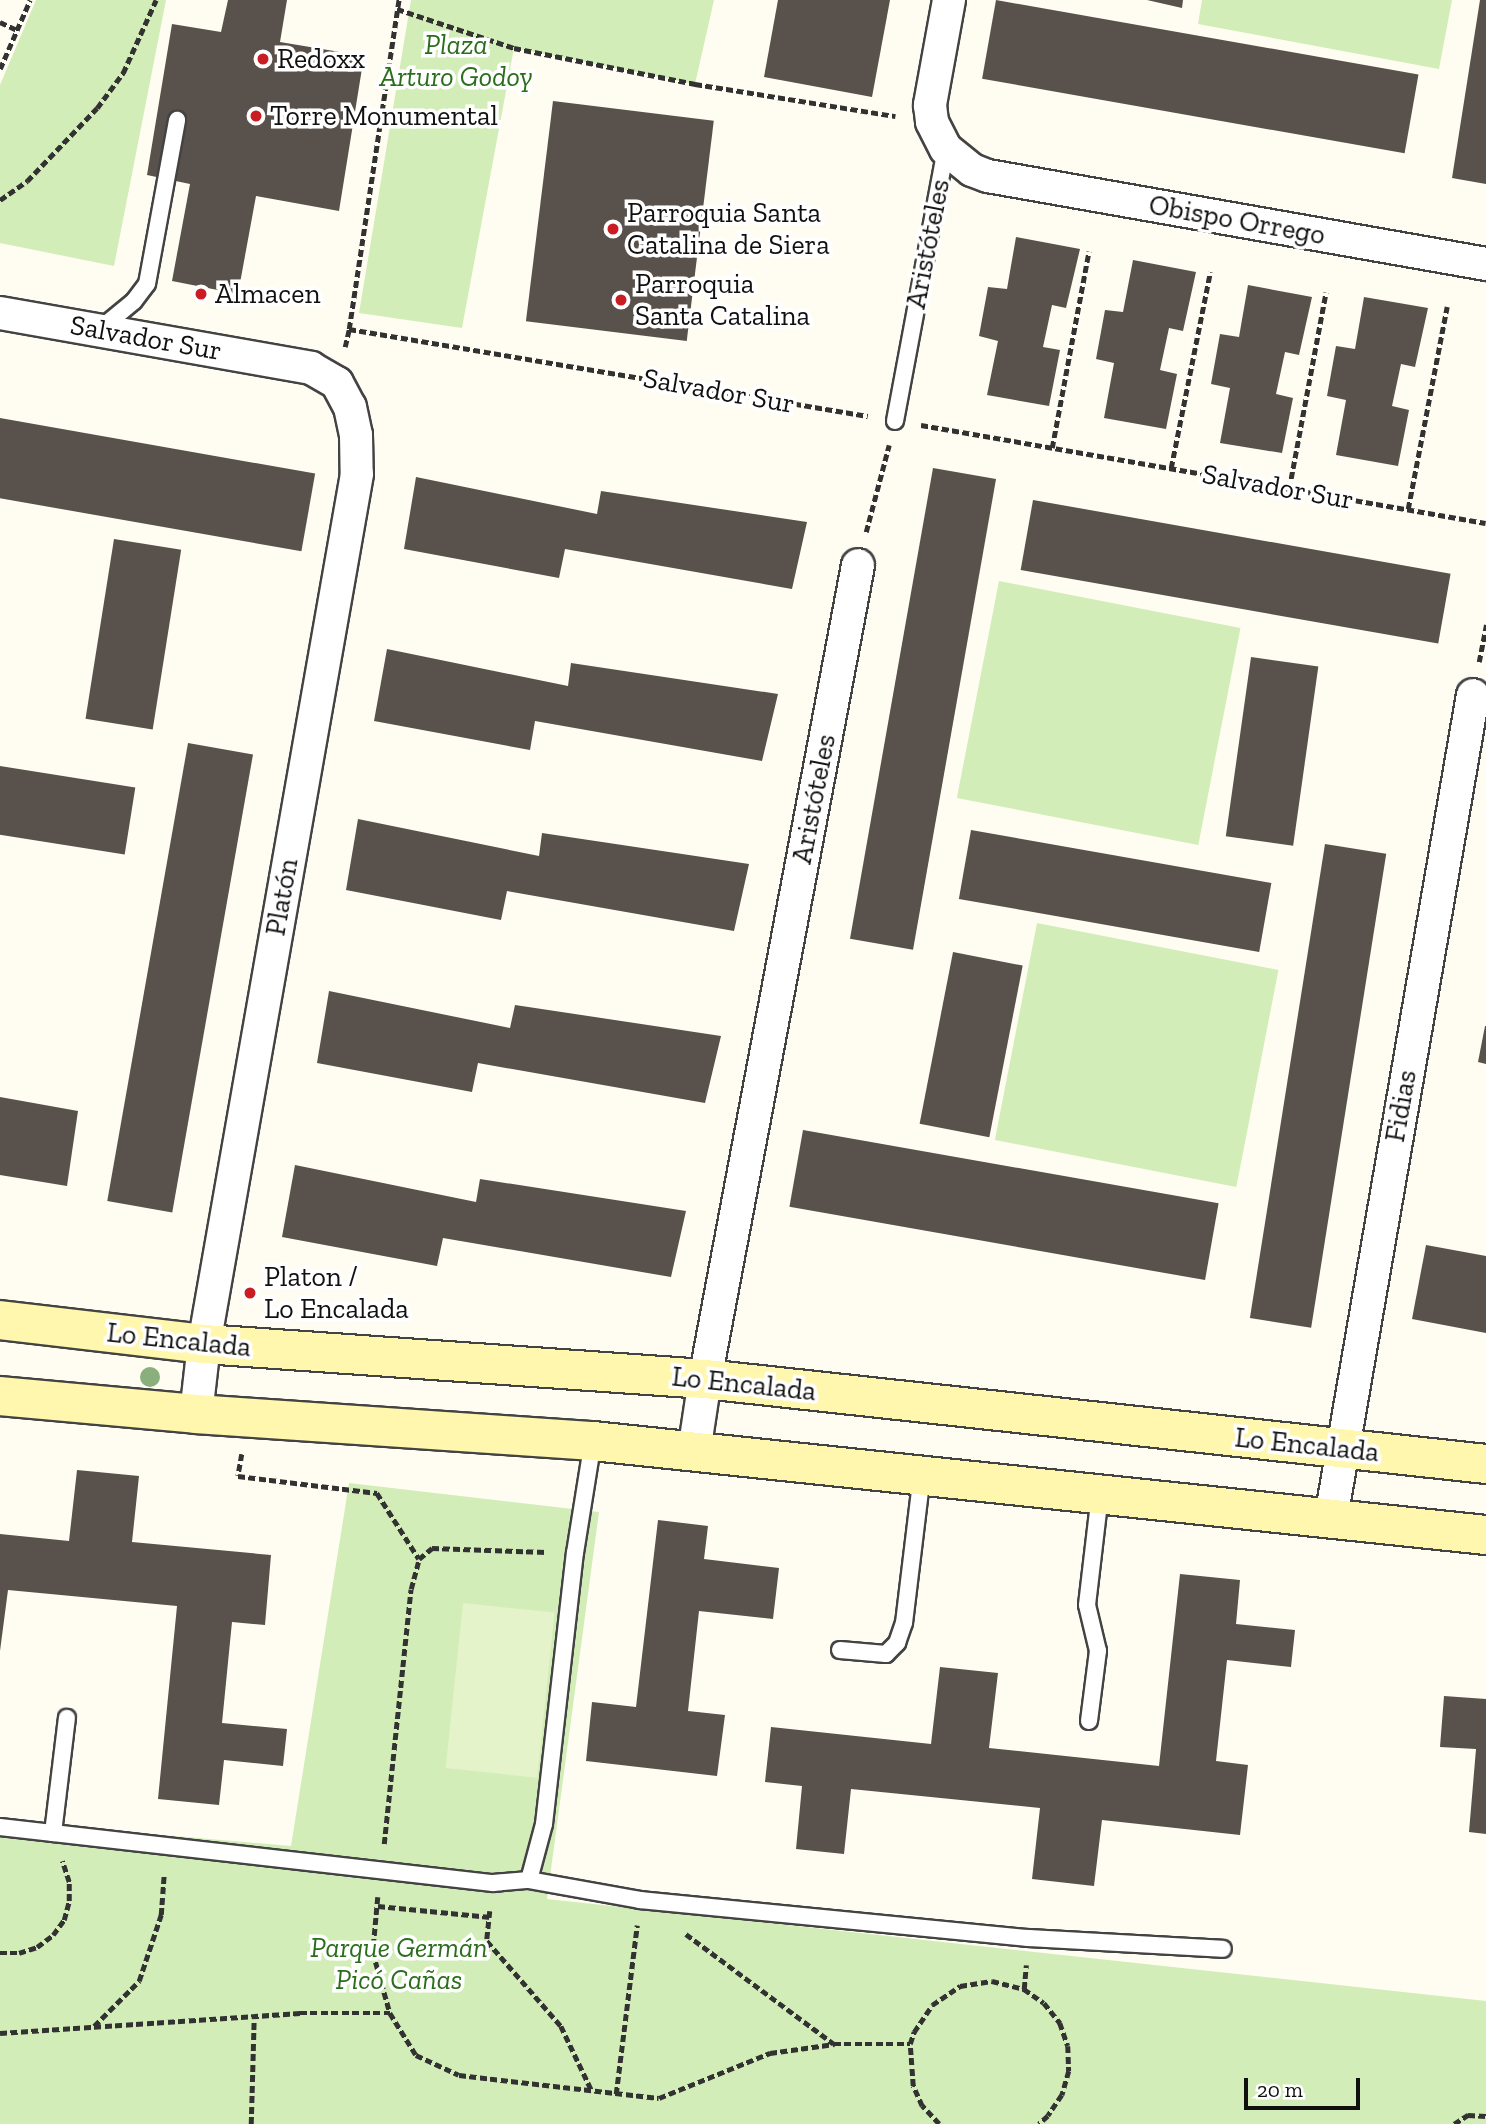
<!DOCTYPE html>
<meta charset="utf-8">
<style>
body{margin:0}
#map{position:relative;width:1486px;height:2124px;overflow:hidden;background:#fffdf2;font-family:"Zilla Slab",serif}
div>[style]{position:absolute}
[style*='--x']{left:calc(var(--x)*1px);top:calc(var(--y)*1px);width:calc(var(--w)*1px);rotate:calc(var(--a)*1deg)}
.green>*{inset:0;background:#d3edb8;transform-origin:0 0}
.pitch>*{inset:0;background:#e5f3cb;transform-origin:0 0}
.building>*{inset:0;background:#59514b;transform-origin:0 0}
.path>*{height:4.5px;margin-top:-2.25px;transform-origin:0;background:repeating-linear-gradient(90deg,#323232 0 7px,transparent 0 10.5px)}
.roads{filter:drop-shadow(2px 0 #434343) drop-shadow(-2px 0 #434343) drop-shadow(0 2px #434343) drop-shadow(0 -2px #434343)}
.lane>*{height:16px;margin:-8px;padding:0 8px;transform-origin:8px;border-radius:8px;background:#fff}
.street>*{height:32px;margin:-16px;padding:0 16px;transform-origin:16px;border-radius:16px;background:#fff}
.secondary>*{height:38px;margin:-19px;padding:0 19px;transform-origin:19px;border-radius:19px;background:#fff7ad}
.trees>*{width:20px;height:20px;margin:-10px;border-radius:50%;background:#8aae7c}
.dots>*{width:19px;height:19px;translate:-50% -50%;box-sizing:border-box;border:4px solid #fff;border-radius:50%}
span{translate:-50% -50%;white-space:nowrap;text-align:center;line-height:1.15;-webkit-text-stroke:7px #fff;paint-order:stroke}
.park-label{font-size:28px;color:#2a6d1b;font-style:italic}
.poi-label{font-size:28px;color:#101010}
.left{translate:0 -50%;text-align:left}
.street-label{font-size:28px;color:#101010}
.scale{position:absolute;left:1244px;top:2078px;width:116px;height:32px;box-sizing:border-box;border:4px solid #101010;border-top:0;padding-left:9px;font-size:21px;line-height:24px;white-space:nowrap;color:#101010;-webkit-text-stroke:5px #fff;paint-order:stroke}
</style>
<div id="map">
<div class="green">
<i style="clip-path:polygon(36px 0,166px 0,114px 266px,0 243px,0 85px)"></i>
<i style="clip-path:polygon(411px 0,714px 0,695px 84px,514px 48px,462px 328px,359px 313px)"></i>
<i style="clip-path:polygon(1202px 0,1452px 0,1439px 69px,1198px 24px)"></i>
<i style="left:999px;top:581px;width:246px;height:221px;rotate:11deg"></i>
<i style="left:1037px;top:923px;width:246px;height:221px;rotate:11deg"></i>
<i style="clip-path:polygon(349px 1483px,599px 1512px,547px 1899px,1486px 2001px,1486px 2124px,0 2124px,0 1821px,291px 1846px)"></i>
</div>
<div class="pitch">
<i style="left:463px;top:1603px;width:92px;height:166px;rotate:6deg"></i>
</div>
<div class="building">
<i style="clip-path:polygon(228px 0,287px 0,280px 42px,364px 56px,339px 211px,256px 196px,238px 294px,172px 281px,190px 184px,147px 175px,172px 24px,221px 32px)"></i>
<i style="clip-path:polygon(778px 0,890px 0,872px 97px,764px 77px)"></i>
<i style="left:996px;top:0;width:429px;height:80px;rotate:10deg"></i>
<i style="clip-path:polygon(1147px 0,1183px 0,1182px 8px)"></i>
<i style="clip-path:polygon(1480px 0,1486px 0,1486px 184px,1452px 178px)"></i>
<i style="left:553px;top:101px;width:162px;height:222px;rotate:7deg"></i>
<i style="clip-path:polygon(1016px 237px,1080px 249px,1066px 308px,1052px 305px,1043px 347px,1060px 350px,1049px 406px,987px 395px,998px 341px,979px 336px,988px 287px,1007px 289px)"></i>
<i style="clip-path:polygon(1133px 260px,1196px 272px,1183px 331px,1169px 328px,1160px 370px,1177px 374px,1166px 429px,1104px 418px,1114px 363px,1096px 359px,1105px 310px,1123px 312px)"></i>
<i style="clip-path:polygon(1248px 285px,1312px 297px,1299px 355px,1285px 352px,1276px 394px,1293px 398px,1282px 453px,1220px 443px,1230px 388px,1211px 384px,1220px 334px,1239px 337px)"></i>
<i style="clip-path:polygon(1364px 297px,1428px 308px,1415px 367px,1401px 364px,1392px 406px,1409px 410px,1398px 466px,1336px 455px,1346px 400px,1327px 396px,1336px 346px,1355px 349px)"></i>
<i style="left:0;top:418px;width:320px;height:79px;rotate:10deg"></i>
<i style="left:933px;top:468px;width:64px;height:478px;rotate:10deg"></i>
<i style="clip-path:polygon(416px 477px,597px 514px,601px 491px,807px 522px,792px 589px,565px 549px,559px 578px,404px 549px)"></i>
<i style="left:1033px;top:500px;width:424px;height:71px;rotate:10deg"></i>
<i style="left:114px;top:539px;width:68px;height:182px;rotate:9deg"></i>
<i style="clip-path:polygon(387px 649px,568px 686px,571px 663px,778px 694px,762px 761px,535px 721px,530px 750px,374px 721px)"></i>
<i style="left:1251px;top:657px;width:68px;height:181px;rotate:8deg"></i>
<i style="left:188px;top:743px;width:66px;height:465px;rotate:10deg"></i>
<i style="left:0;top:766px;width:137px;height:68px;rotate:9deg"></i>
<i style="clip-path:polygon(358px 819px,539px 856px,542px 833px,749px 864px,734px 931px,507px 891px,501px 920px,346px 890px)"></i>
<i style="left:971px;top:830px;width:305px;height:70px;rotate:10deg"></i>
<i style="left:1325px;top:844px;width:62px;height:480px;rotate:9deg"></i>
<i style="left:953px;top:952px;width:71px;height:175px;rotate:11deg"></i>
<i style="clip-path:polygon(329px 991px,510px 1028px,515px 1005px,721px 1036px,705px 1103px,478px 1063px,472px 1092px,317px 1063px)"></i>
<i style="clip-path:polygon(1485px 1026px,1486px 1026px,1486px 1064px,1478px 1062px)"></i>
<i style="clip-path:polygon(0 1097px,78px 1111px,67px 1186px,0 1175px)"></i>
<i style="left:803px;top:1130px;width:422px;height:78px;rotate:10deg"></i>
<i style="clip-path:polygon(295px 1165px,476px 1202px,480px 1179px,686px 1211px,671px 1277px,443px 1238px,437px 1266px,282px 1237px)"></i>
<i style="clip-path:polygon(1426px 1245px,1486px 1256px,1486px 1333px,1412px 1319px)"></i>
<i style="clip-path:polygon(77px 1470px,139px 1476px,132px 1542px,271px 1555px,265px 1625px,232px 1622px,222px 1723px,287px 1729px,283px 1766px,224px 1760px,219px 1805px,158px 1799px,177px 1606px,8px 1590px,0 1651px,0 1534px,69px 1541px)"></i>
<i style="clip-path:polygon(658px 1520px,708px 1526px,704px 1559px,779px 1568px,773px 1619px,699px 1611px,688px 1711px,725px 1715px,717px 1776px,586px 1761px,592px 1702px,636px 1707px)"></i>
<i style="clip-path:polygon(1180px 1574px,1240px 1580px,1236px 1624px,1295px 1630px,1291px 1667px,1227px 1660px,1216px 1761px,1248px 1765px,1240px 1835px,1102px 1820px,1094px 1886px,1032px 1879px,1040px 1808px,851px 1789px,844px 1854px,796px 1849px,802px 1786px,765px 1782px,771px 1727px,931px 1744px,940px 1667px,998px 1673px,989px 1748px,1159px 1766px)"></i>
<i style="clip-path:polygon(1444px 1696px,1486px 1699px,1486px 1834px,1469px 1832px,1476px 1749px,1440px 1747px)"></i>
</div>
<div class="path">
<i style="--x:397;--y:9;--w:123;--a:18.4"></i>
<i style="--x:514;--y:48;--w:185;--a:11.2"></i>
<i style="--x:695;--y:84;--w:203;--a:9.1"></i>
<i style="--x:0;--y:22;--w:19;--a:25"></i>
<i style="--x:0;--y:69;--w:75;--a:-66.5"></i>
<i style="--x:0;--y:200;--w:33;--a:-35"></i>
<i style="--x:27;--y:181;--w:101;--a:-46.2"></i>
<i style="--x:97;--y:108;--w:44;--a:-53.4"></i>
<i style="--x:123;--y:73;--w:80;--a:-65.7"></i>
<i style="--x:349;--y:329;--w:333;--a:-81.4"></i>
<i style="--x:345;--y:347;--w:18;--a:-77"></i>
<i style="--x:349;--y:329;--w:526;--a:9.52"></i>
<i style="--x:921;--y:425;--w:573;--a:9.84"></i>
<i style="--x:1052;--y:448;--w:200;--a:-79.4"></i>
<i style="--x:1171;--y:468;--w:200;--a:-78.7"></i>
<i style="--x:1289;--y:489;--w:200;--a:-79.4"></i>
<i style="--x:1408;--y:509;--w:206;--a:-79.1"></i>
<i style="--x:866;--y:532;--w:90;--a:-75.2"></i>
<i style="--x:1479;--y:662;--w:38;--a:-79"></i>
<i style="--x:242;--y:1454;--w:22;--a:100"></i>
<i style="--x:238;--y:1476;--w:140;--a:7"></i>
<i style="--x:377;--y:1493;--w:78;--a:57.5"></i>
<i style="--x:384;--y:1844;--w:256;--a:-84"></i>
<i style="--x:411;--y:1589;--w:31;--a:-75"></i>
<i style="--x:419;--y:1559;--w:17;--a:-40"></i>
<i style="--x:432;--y:1548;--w:115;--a:2"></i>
<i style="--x:378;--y:1897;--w:55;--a:95.2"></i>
<i style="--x:373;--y:1952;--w:63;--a:74.4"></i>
<i style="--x:378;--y:1906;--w:113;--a:5.6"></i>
<i style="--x:490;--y:1911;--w:30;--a:96"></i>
<i style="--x:487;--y:1941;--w:113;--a:49"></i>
<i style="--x:561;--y:2026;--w:72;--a:64.5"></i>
<i style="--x:686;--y:1934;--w:184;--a:36.6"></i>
<i style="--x:0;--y:1953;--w:19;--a:0"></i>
<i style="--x:19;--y:1953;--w:19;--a:-18"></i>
<i style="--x:37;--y:1947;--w:20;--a:-37"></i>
<i style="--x:53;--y:1935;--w:19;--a:-54"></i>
<i style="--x:64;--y:1920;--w:20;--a:-75"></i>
<i style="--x:69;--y:1901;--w:19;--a:-90"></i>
<i style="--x:69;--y:1882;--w:22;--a:-108"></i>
<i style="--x:1024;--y:1989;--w:24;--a:-85"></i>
<i style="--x:94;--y:2026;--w:64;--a:-45"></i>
<i style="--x:139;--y:1981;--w:70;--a:-71.6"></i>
<i style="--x:161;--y:1915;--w:41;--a:-85.8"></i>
<i style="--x:0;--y:2033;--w:301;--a:-3.8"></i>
<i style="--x:300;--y:2013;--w:90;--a:0"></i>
<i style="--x:390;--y:2013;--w:49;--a:58.2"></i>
<i style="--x:416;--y:2055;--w:47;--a:24.9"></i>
<i style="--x:459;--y:2075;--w:201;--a:6.6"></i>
<i style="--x:659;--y:2098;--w:120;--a:-22.1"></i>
<i style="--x:770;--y:2053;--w:65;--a:-8"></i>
<i style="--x:834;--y:2044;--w:76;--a:0"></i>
<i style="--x:616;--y:2094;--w:170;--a:-82.9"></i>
<i style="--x:251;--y:2124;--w:108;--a:-88.4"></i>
<i style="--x:939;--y:2124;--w:25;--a:-133"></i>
<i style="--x:922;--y:2106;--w:22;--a:-114"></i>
<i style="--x:913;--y:2086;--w:42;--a:-94.1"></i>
<i style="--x:910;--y:2044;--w:13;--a:-72"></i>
<i style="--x:914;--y:2032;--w:32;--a:-56"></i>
<i style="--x:932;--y:2005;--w:34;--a:-34"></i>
<i style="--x:960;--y:1986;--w:32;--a:-9"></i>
<i style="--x:992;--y:1981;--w:33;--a:14"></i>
<i style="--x:1024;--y:1989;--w:24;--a:35"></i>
<i style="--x:1044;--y:2003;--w:26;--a:51"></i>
<i style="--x:1060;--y:2023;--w:24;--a:71"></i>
<i style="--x:1068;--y:2046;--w:25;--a:88"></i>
<i style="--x:1069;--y:2071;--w:25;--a:106"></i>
<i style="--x:1062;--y:2095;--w:25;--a:124"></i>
<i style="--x:1048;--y:2116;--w:12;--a:138"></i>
<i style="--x:1454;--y:2124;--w:17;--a:-33"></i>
<i style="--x:1468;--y:2115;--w:18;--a:3"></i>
</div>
<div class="roads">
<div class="lane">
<i style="--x:99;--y:330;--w:45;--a:-39.6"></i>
<i style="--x:134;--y:301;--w:21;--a:-53"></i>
<i style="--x:147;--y:284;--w:167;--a:-79.6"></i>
<i style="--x:895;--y:421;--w:277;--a:-79.4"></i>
<i style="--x:840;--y:1650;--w:46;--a:5"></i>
<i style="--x:886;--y:1654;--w:16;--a:-45"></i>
<i style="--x:897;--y:1643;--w:21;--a:-71"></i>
<i style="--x:904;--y:1623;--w:149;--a:-83.1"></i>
<i style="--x:1089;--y:1721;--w:71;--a:-82.7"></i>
<i style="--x:1098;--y:1651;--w:47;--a:-103.4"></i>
<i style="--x:1087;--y:1605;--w:112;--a:-83.3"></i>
<i style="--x:0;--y:1827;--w:496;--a:6.5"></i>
<i style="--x:493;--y:1883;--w:36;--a:-5"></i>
<i style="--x:529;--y:1880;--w:58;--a:-75"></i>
<i style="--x:544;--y:1824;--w:273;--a:-83.5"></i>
<i style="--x:575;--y:1553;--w:113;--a:-80.9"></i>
<i style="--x:53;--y:1833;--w:116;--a:-83.1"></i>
<i style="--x:529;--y:1880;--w:113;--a:10.2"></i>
<i style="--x:640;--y:1900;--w:390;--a:5.6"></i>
<i style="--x:1028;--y:1938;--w:195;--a:3.2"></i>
</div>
<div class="street">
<i style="--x:949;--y:0;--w:107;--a:100.3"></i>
<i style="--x:930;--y:105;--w:17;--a:83"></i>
<i style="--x:932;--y:122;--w:30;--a:63"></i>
<i style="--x:946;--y:149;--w:33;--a:39"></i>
<i style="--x:972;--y:170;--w:17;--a:21"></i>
<i style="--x:988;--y:176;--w:506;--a:10.02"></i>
<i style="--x:0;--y:313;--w:316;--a:10"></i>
<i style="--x:311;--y:368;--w:30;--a:30"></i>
<i style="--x:337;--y:383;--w:27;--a:62"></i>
<i style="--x:350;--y:407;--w:29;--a:78"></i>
<i style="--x:356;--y:435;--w:39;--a:89"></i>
<i style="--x:357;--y:474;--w:883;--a:99.97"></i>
<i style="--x:204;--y:1344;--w:70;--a:96.5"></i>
<i style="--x:694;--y:1452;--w:74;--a:-81.4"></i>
<i style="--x:705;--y:1379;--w:828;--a:-79.35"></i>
<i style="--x:1331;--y:1518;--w:835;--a:-80.21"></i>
</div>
<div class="secondary">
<i style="--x:0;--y:1320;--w:205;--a:6.7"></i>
<i style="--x:204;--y:1344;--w:502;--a:4"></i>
<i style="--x:705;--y:1379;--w:786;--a:6.21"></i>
<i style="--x:0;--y:1396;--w:197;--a:5.2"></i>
<i style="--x:196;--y:1414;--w:398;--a:3.9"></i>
<i style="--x:593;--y:1441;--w:898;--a:6.01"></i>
</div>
</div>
<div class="trees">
<i style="left:150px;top:1377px"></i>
</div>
<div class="dots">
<i style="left:263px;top:59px;background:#ca1d23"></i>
<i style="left:256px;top:116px;background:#ca1d23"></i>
<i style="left:613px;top:229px;background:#ca1d23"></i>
<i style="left:201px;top:294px;background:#ca1d23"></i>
<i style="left:621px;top:300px;background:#ca1d23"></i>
<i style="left:250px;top:1293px;background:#ca1d23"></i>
</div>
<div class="park-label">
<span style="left:456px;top:61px">Plaza<br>Arturo Godoy</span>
<span style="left:399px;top:1964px">Parque Germán<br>Picó Cañas</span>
</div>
<div class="poi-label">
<span class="left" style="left:277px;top:59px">Redoxx</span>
<span class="left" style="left:270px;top:116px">Torre Monumental</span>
<span class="left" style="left:627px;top:229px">Parroquia Santa<br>Catalina de Siera</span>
<span class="left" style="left:635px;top:300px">Parroquia<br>Santa Catalina</span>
<span class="left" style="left:215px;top:294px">Almacen</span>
<span class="left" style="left:264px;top:1293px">Platon /<br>Lo Encalada</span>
</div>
<div class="street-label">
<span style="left:1237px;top:220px;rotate:10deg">Obispo Orrego</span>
<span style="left:928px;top:244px;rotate:-79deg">Aristóteles</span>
<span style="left:146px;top:338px;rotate:10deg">Salvador Sur</span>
<span style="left:719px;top:391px;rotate:10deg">Salvador Sur</span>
<span style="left:1278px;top:487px;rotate:10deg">Salvador Sur</span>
<span style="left:814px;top:799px;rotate:-79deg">Aristóteles</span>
<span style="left:282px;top:897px;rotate:-80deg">Platón</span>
<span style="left:1401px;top:1106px;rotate:-80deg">Fidias</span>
<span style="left:179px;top:1340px;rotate:6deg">Lo Encalada</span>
<span style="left:744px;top:1384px;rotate:6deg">Lo Encalada</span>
<span style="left:1307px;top:1445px;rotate:6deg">Lo Encalada</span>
</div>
<div class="scale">20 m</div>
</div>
